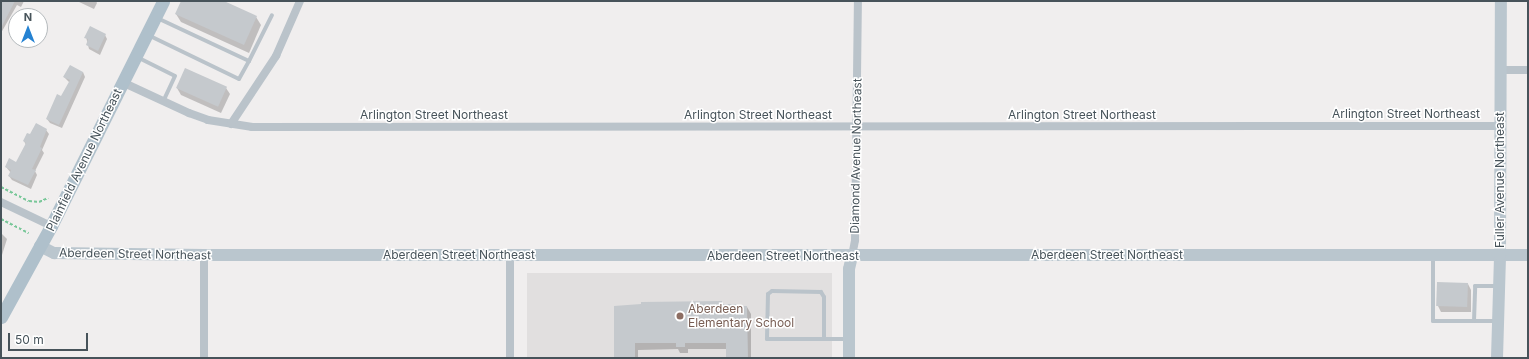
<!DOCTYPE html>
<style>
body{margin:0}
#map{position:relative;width:1529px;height:359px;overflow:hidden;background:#f0eeee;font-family:Inter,sans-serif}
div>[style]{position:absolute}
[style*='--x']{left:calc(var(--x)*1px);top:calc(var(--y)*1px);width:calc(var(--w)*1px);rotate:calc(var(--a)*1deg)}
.education>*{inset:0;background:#e1dfdf;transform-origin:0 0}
.shadow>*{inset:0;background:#0003}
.building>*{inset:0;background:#c5c9cd;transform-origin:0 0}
.path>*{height:2px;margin-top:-1px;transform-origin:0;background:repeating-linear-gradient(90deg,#79c799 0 3px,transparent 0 5px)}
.lane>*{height:4px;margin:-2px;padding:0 2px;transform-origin:2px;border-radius:2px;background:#bac3ca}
.street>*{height:8px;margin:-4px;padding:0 4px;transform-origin:4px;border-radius:4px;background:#bac3ca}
.secondary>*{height:12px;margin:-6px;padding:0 6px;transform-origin:6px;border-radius:6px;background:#bac6ce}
.primary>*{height:13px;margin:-6.5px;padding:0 6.5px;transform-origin:6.5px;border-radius:6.5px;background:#afc0cb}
.dots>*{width:11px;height:11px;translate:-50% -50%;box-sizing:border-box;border:2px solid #fff;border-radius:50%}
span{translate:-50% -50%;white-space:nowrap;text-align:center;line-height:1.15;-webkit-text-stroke:3px #fff;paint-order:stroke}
.street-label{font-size:12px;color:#47535a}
.education-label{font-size:12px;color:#785e54}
.left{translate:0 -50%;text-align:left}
.frame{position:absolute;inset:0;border:2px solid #47535a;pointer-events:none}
.north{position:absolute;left:8px;top:8px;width:40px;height:40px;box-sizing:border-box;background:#fff;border:1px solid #b5babd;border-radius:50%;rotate:0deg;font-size:11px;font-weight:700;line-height:16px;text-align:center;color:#47535a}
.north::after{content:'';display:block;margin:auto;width:14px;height:18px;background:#2582d2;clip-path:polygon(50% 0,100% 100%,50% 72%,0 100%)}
.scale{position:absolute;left:8px;top:333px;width:80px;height:18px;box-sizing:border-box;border:2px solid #47535a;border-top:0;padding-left:5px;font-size:12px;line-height:14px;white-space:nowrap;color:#47535a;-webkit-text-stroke:3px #fff;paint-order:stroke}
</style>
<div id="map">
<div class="education">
<i style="left:527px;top:273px;width:305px;height:85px"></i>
</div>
<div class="shadow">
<i style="clip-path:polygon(1px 1px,24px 1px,21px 7px,17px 5px,1px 33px)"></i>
<i style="clip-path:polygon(77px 1px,96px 1px,97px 3px,94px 9px)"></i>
<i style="clip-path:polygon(182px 1px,221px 1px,256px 17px,261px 25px,249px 53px,181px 22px,176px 14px)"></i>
<i style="clip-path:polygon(105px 35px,107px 39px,100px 55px,89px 49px,86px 37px)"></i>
<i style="clip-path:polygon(83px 72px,85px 77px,62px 128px,50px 123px,47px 119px,70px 83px,64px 77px)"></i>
<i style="clip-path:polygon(177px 88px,226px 88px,230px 94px,221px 113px,181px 95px)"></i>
<i style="clip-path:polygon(46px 130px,49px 134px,42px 150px,44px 153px,35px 171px,37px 175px,31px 189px,12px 180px,9px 176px,11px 173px,6px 167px,17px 163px,26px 145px,24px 141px,27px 134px,31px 135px)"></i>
<i style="clip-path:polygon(1px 233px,7px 239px,2px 255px,1px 255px)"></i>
<i style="clip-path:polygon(1468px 284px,1471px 290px,1471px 312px,1441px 312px,1438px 306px)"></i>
<i style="clip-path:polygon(721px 302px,722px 305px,747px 307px,751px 314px,751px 358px,727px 358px,727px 349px,688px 349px,688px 353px,680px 353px,678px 349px,638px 350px,638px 358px,615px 358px,615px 307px)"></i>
</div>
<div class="building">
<i style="clip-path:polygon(1px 1px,15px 1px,1px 28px)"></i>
<i style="clip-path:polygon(181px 1px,224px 1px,257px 16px,244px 45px,175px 14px)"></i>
<i style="clip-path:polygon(90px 26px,106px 34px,98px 51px,86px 45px,88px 39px,84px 38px)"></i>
<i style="clip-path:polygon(70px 65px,83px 72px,59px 125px,46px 119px,57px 94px,61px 96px,70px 80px,63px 77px)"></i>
<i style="left:185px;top:68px;width:46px;height:22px;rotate:24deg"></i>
<i style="clip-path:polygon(36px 123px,47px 129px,40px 147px,42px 148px,32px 169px,36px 170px,28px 185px,8px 176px,11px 170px,5px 167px,9px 158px,16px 162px,26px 143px,23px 141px,27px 133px,30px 134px)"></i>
<i style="left:1437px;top:282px;width:31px;height:24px;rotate:2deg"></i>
<i style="clip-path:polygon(722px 301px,722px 304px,737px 304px,737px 306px,747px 306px,748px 358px,726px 358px,726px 343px,685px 343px,685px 347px,676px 347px,676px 343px,635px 343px,635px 358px,614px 358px,614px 306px,641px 304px,641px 302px)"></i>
</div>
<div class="path">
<i style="--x:1;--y:187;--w:31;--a:27"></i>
<i style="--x:29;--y:201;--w:10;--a:6"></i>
<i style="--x:39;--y:202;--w:10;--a:-24"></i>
<i style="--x:1;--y:219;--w:31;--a:27"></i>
</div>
<div class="lane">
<i style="--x:148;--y:35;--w:101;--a:25.8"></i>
<i style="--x:239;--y:79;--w:21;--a:-61"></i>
<i style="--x:249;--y:61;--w:102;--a:-154.9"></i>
<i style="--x:137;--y:57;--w:42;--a:26.6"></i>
<i style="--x:175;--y:76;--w:29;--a:115"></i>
<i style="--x:249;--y:61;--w:51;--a:-63.4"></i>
<i style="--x:1433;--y:256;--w:65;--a:90"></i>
<i style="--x:1433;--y:321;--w:64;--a:0"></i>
<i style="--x:1474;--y:321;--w:35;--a:-88"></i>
<i style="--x:1475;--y:286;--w:23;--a:0"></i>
<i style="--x:824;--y:338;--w:41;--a:-90"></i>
<i style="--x:824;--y:297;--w:6;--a:-121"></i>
<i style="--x:821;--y:292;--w:49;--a:-178.8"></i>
<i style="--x:772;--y:291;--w:5;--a:143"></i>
<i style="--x:768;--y:294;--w:45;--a:91.3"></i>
<i style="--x:767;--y:339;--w:80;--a:0"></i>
</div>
<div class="street">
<i style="--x:1500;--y:70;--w:28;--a:0"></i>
<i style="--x:122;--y:82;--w:74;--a:24.8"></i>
<i style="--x:189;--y:113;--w:20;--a:20"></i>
<i style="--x:208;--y:120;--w:45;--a:9"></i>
<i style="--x:252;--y:127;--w:1247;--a:-0.05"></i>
<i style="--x:231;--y:124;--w:82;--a:-56.5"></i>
<i style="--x:276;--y:56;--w:60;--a:-66.4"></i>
<i style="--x:1;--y:202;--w:55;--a:25.6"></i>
<i style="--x:852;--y:256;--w:16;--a:-79"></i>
<i style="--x:855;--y:240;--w:239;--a:-89.3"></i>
<i style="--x:204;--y:358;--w:103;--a:-90"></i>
<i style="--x:510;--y:358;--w:103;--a:-90"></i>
</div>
<div class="secondary">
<i style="--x:40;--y:246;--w:16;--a:27"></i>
<i style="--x:54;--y:253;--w:150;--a:0.8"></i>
<i style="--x:204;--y:255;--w:1324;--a:0"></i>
<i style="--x:849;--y:358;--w:89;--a:-90"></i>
<i style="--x:849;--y:269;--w:13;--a:-77"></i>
<i style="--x:1497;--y:358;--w:103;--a:-88.3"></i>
<i style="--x:1500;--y:255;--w:254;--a:-89.8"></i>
</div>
<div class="primary">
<i style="--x:1;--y:317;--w:104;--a:-61.2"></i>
<i style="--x:51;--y:226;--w:251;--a:-63.5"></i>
</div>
<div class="dots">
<i style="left:680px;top:316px;background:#8d6e63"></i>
</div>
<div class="street-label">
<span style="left:1406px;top:114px">Arlington Street Northeast</span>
<span style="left:434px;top:115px">Arlington Street Northeast</span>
<span style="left:758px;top:115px">Arlington Street Northeast</span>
<span style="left:1082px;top:115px">Arlington Street Northeast</span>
<span style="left:856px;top:156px;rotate:-89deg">Diamond Avenue Northeast</span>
<span style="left:84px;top:160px;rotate:-64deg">Plainfield Avenue Northeast</span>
<span style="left:1500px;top:180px;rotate:-90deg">Fuller Avenue Northeast</span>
<span style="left:135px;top:254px;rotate:1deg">Aberdeen Street Northeast</span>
<span style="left:459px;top:255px">Aberdeen Street Northeast</span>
<span style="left:1107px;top:255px">Aberdeen Street Northeast</span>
<span style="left:783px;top:256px">Aberdeen Street Northeast</span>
</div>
<div class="education-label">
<span class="left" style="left:688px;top:316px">Aberdeen<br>Elementary School</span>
</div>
<div class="frame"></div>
<div class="north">N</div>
<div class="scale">50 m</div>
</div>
